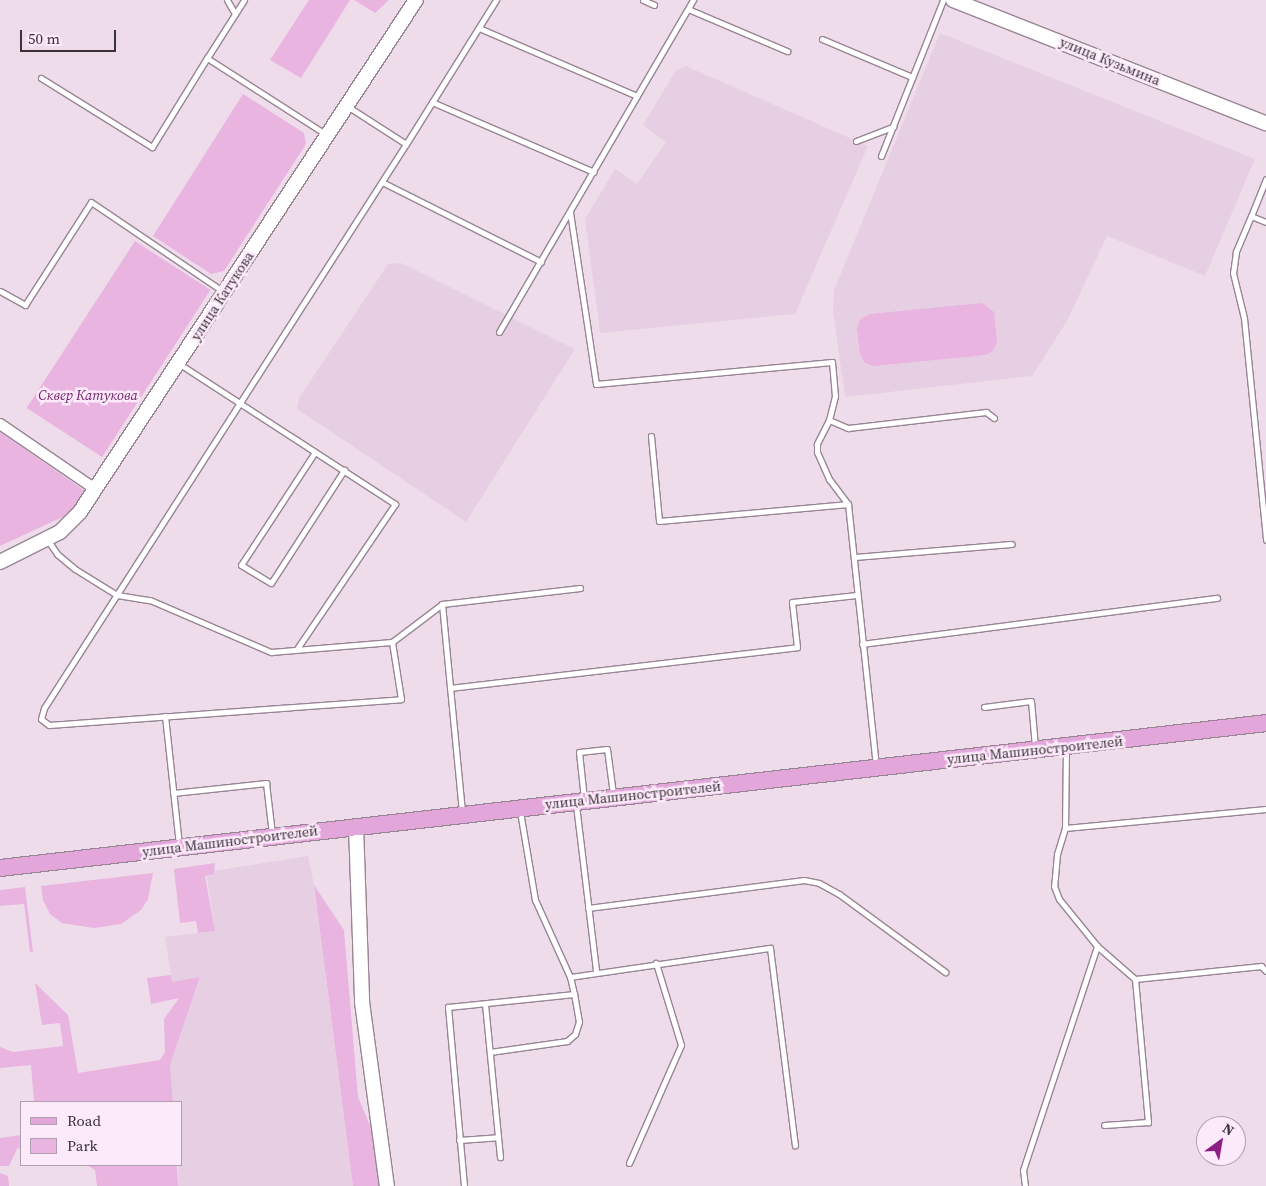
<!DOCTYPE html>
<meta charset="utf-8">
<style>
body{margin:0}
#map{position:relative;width:1266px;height:1186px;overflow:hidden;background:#efdceb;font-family:"Source Serif 4",serif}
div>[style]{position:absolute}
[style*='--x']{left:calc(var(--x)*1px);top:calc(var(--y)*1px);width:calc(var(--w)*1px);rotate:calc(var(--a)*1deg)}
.built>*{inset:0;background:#e7cfe3}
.green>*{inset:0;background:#e9b4e0;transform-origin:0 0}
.roads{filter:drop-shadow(1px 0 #978594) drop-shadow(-1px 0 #978594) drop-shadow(0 1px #978594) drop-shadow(0 -1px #978594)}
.lane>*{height:5px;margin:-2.5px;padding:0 2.5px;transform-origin:2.5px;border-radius:2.5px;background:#fff}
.street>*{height:10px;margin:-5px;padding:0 5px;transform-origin:5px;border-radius:5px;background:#fff}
.secondary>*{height:14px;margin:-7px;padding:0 7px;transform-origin:7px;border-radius:7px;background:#fff}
.primary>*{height:16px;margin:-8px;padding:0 8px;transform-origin:8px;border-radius:8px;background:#e3a6db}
span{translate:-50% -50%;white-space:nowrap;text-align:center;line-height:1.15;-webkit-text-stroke:5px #fce9f9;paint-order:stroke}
.street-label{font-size:14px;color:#393238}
.park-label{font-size:14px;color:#72216a;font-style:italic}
.legend{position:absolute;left:20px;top:1101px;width:162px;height:65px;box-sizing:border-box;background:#fce9f9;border:1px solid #aea0ac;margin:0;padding:6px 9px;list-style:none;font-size:15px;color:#393238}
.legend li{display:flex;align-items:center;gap:10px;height:25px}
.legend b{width:25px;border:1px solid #aea0ac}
.north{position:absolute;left:1196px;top:1116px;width:50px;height:50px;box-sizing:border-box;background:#fce9f9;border:1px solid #aea0ac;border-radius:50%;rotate:32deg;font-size:14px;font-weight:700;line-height:20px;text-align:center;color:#393238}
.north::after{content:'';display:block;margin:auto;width:18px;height:22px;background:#8d1f82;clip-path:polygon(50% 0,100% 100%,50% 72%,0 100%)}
.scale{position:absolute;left:20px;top:30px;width:96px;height:22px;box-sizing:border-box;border:2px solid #393238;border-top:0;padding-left:6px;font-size:15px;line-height:18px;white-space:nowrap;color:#393238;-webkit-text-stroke:4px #fce9f9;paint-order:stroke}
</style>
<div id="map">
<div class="built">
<i style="clip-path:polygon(940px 33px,1255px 159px,1205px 276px,1107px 236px,1067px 321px,1032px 376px,845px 397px,833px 312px,834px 290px)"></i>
<i style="clip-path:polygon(686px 66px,868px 146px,795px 314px,600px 333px,585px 219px,615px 169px,637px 184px,666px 142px,643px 125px,676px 70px)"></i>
<i style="clip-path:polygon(401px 263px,575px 349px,466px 522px,297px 409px,299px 398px,388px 264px)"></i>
<i style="clip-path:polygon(308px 856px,313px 880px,353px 1186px,178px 1186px,181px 1102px,173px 1102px,170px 1065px,200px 978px,172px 982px,165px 937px,215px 931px,206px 872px)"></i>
</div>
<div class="green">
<i style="clip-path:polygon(309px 0,350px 0,301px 78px,270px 60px)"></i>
<i style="clip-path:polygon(354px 0,389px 0,375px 13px)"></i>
<i style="clip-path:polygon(243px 94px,304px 133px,306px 144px,224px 271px,211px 274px,153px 236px)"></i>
<i style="left:135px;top:241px;width:90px;height:199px;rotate:33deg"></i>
<i style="clip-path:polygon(982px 303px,994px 312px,997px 342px,993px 351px,986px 355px,873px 366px,864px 362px,860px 354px,857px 328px,860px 319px,870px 314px)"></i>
<i style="clip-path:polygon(0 432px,85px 491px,69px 514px,0 546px)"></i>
<i style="clip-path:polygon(215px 863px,214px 874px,205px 876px,215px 931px,198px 933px,196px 921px,180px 923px,174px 869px)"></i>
<i style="clip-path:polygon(153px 873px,148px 899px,141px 910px,121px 924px,94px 928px,62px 923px,50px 914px,43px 900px,41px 886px)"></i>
<i style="clip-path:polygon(314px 885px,344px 930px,358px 1097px,372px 1130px,379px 1186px,353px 1186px)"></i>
<i style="clip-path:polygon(25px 887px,33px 952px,30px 952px,24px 904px,0 906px,0 890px)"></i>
<i style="clip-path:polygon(171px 975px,172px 982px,200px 977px,170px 1065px,173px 1102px,34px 1102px,31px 1065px,0 1068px,0 1047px,13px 1052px,63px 1046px,60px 1023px,42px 1025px,35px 983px,68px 1015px,78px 1073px,160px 1060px,165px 1052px,164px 1019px,179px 998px,151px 1004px,147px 978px)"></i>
<i style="clip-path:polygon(21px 1135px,21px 1150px,18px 1147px,9px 1166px,0 1166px,0 1138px)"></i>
<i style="clip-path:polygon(87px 1165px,177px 1165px,178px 1186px,97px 1186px,95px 1170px)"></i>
<i style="clip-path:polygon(0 1173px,8px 1176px,9px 1186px,0 1186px)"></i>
</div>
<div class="roads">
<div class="lane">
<i style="--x:227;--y:0;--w:16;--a:60"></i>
<i style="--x:244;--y:0;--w:69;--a:122.5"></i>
<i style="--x:207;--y:58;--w:143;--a:32.7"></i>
<i style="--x:643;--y:0;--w:12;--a:24"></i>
<i style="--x:688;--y:9;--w:108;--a:23"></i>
<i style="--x:479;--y:28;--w:172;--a:23.3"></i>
<i style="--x:822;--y:39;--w:98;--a:22.9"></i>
<i style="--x:41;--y:78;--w:131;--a:31.9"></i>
<i style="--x:152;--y:147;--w:105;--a:-58.3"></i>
<i style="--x:432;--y:102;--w:176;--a:23.4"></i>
<i style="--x:347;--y:106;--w:70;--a:32.8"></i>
<i style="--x:406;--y:144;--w:670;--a:122.69"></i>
<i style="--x:44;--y:708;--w:11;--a:105"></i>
<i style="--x:41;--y:719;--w:10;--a:37"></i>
<i style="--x:49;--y:725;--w:353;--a:-4.2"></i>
<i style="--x:401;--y:699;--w:58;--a:-99"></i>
<i style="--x:392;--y:642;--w:63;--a:-37.2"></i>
<i style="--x:442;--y:604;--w:139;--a:-6.6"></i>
<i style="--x:856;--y:141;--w:40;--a:-21"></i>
<i style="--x:406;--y:144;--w:170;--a:-58"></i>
<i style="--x:881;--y:156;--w:168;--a:-68.3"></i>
<i style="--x:1266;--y:179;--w:40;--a:112"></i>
<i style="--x:1251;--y:216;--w:16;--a:22"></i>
<i style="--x:382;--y:182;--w:178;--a:26.7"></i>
<i style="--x:570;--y:212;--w:174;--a:81.4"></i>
<i style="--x:596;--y:384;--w:237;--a:-5.3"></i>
<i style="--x:832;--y:362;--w:34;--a:85"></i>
<i style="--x:835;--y:396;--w:25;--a:104"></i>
<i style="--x:829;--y:420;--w:27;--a:117"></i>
<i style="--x:817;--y:444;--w:8;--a:90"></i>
<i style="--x:817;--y:452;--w:30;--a:66"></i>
<i style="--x:829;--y:479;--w:31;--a:53"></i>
<i style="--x:1251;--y:216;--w:39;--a:113"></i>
<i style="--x:1236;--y:252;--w:21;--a:98"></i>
<i style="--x:1233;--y:273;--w:46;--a:76.3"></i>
<i style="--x:1244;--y:318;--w:223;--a:84.3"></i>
<i style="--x:0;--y:291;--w:29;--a:29"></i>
<i style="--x:25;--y:305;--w:122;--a:-57.3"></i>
<i style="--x:91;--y:202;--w:161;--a:34.1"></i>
<i style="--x:499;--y:332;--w:385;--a:-59.7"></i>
<i style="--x:178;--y:363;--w:259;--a:33"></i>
<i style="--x:395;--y:504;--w:175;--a:124.1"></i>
<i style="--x:829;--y:420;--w:21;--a:23"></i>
<i style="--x:848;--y:428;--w:139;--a:-6.6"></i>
<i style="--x:986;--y:412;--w:10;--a:37"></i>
<i style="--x:651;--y:436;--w:85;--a:84.6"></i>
<i style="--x:659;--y:521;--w:190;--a:-5.1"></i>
<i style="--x:848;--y:504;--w:262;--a:83.9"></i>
<i style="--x:315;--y:452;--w:135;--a:123.2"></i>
<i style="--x:241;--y:565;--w:35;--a:31"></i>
<i style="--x:271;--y:583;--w:135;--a:-57.1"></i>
<i style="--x:47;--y:539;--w:18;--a:56"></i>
<i style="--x:57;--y:554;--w:23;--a:40"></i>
<i style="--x:75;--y:569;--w:49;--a:31.8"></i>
<i style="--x:117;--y:595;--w:33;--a:9"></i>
<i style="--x:150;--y:600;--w:132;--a:23.3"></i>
<i style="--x:271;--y:652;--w:121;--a:-4.7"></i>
<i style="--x:854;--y:557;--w:158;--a:-4.7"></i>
<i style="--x:442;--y:604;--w:210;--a:84.5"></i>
<i style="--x:862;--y:644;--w:358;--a:-7.4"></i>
<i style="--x:450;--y:688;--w:349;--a:-6.7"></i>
<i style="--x:797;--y:647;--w:45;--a:-96.3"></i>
<i style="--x:792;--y:602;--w:65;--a:-6.1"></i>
<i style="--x:984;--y:707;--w:47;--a:-7.3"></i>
<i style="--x:1031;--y:701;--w:46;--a:85"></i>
<i style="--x:165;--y:716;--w:130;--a:83.8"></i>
<i style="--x:1066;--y:748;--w:80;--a:90.7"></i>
<i style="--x:1065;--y:828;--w:27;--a:107"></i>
<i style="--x:1057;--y:854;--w:32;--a:95"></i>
<i style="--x:1054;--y:886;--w:14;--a:69"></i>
<i style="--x:1059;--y:899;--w:60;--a:51"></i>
<i style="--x:1097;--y:946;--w:50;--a:41"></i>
<i style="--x:1135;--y:979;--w:144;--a:84.8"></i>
<i style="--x:1148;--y:1122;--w:44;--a:176.1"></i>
<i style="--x:173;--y:793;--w:94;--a:-6.1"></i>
<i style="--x:266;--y:783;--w:51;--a:83.3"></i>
<i style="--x:584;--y:799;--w:47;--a:-96.1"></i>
<i style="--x:579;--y:752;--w:28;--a:-6"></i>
<i style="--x:607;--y:749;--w:45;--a:82.4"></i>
<i style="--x:576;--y:805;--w:167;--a:83.1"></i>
<i style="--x:1065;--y:828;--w:202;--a:-5.4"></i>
<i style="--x:588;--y:908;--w:218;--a:-7.4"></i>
<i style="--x:804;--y:880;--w:15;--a:11"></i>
<i style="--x:819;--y:883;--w:23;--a:29"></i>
<i style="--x:839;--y:894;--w:132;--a:36.3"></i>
<i style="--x:570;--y:977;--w:202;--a:-8.3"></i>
<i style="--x:770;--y:948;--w:199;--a:82.8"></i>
<i style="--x:1135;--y:979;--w:127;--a:-5.9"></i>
<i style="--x:1261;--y:966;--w:7;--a:45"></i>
<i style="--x:485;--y:1004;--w:154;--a:84.4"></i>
<i style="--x:490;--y:1052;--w:78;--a:-8.1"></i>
<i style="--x:567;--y:1041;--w:11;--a:-41"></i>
<i style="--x:575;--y:1034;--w:13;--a:-72"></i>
<i style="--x:579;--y:1022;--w:28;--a:-100"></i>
<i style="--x:459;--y:1140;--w:39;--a:-4"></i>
<i style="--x:629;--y:1163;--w:129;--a:-66.2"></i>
<i style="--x:681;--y:1045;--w:86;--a:-107"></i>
<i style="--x:464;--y:1186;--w:180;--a:-95.1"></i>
<i style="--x:448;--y:1007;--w:127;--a:-5.9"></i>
<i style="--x:574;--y:994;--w:17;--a:-103"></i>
<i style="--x:570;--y:977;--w:85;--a:-114.4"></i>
<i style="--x:535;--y:900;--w:90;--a:-99.6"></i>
<i style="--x:1025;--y:1186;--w:16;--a:-97"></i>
<i style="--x:1023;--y:1170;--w:236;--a:-71.7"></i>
</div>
<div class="street">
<i style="--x:0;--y:424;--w:115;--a:34.4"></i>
</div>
<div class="secondary">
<i style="--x:953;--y:0;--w:336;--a:21.5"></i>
<i style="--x:0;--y:562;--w:67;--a:-26.6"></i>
<i style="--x:60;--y:532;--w:28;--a:-45"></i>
<i style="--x:80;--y:512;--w:612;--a:-56.73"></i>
<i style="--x:356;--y:826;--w:176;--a:88"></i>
<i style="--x:362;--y:1002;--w:186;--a:82.3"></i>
</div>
<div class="primary">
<i style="--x:0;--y:868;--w:1274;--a:-6.53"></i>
</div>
</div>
<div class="street-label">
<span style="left:1110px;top:61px;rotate:22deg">улица Кузьмина</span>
<span style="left:222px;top:296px;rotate:-57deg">улица Катукова</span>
<span style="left:1035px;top:750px;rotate:-6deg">улица Машиностроителей</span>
<span style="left:633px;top:795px;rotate:-6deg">улица Машиностроителей</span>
<span style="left:230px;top:841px;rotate:-7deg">улица Машиностроителей</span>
</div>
<div class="park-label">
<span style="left:88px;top:395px">Сквер Катукова</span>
</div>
<ul class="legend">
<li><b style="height:6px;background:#e3a6db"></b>Road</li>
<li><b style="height:14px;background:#e9b4e0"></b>Park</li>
</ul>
<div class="north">N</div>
<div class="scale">50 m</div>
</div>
